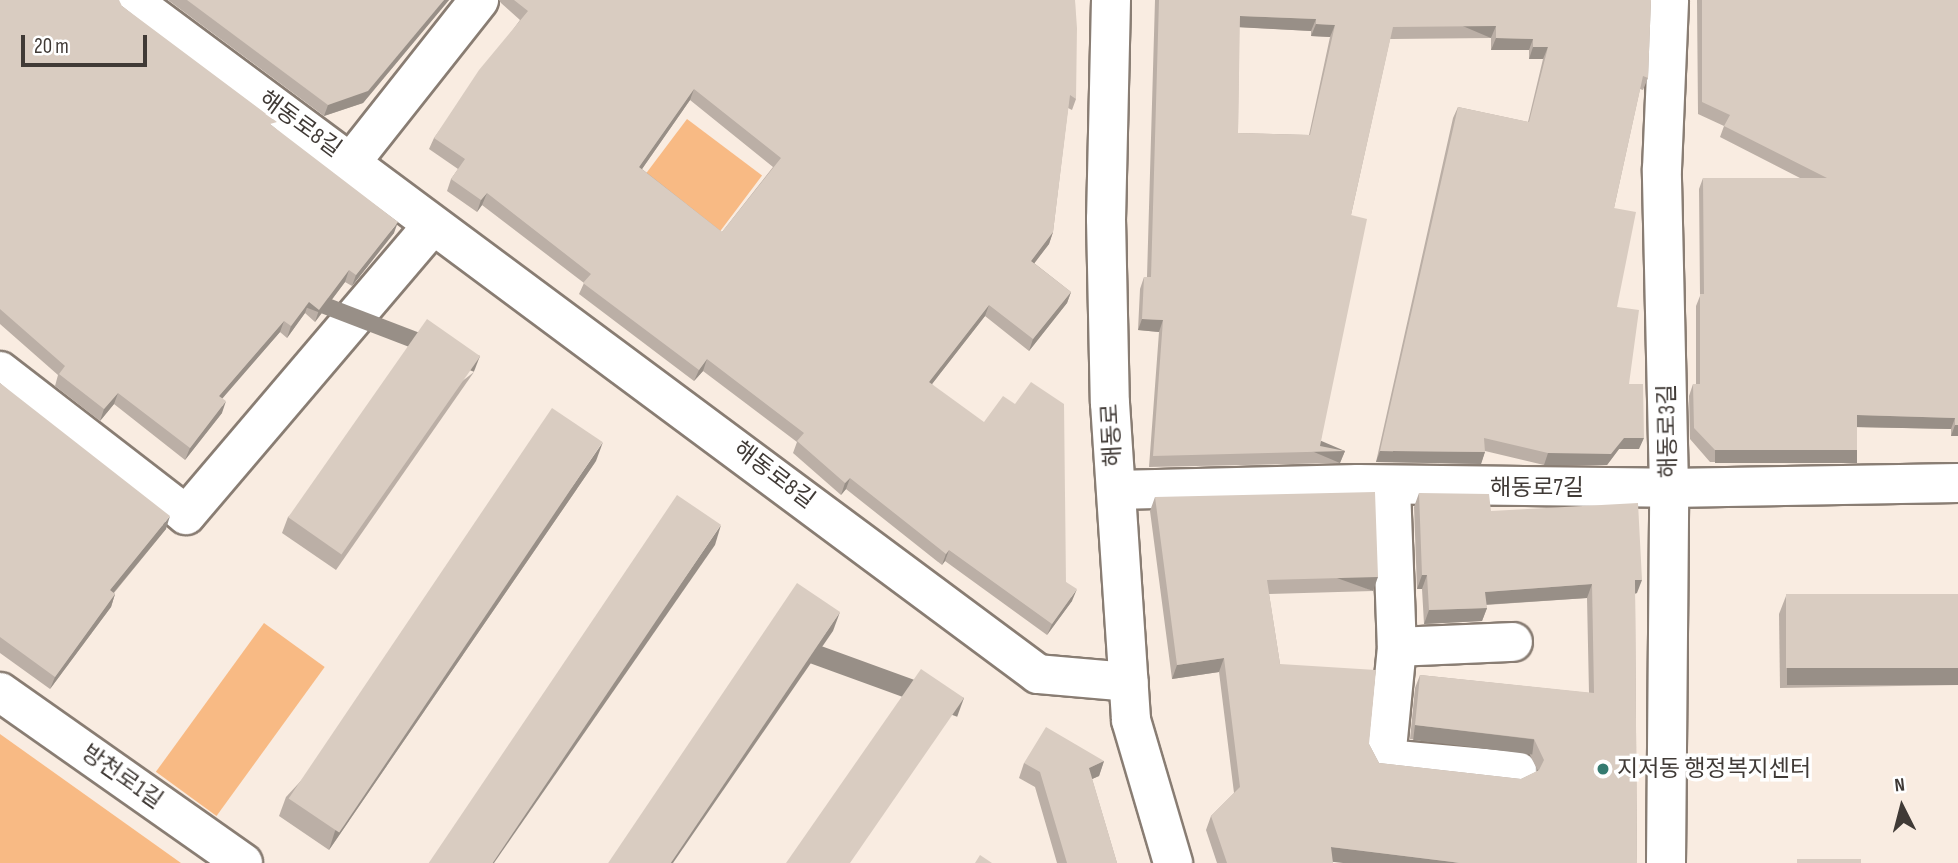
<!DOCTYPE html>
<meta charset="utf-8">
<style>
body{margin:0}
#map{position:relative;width:1958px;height:863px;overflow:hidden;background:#f9ece1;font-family:"Sofia Sans Condensed","Noto Sans KR",sans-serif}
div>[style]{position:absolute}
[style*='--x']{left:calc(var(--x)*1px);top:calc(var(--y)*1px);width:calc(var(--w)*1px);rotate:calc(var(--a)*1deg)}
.green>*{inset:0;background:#f8ba84;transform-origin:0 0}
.roads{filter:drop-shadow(2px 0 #897d73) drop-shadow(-2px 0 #897d73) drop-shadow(0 2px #897d73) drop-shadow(0 -2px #897d73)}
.minor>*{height:38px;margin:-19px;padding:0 19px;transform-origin:19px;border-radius:19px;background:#fff}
.wall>*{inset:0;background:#bbafa6}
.shaded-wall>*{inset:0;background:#988f87;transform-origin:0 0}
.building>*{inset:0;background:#d9ccc1;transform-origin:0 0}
.dots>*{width:19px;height:19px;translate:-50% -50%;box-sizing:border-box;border:4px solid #fff;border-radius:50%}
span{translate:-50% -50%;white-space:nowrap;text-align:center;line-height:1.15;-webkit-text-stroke:7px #fff;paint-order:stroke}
.street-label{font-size:23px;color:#403a36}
.poi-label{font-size:23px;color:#403a36}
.left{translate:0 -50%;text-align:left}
.north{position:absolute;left:1867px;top:772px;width:70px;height:70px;-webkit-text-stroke:5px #fff;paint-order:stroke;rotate:354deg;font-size:19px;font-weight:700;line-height:28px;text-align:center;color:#403a36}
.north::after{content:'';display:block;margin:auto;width:24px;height:32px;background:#403a36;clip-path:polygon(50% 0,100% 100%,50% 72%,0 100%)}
.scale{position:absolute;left:21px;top:35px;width:126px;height:32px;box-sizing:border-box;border:4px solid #403a36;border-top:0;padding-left:9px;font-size:21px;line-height:24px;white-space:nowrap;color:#403a36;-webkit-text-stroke:5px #fff;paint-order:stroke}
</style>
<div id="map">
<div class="green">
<i style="left:687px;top:119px;width:94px;height:70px;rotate:37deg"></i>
<i style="left:264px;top:623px;width:75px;height:184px;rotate:36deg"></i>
<i style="clip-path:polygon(0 734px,181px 863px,0 863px)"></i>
</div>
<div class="roads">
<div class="minor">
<i style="--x:131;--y:0;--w:1130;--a:36.62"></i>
<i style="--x:1038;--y:674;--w:91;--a:5"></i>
<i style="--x:1111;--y:0;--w:219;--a:91.3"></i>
<i style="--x:1106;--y:219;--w:184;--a:88.8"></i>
<i style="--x:1110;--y:403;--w:318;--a:86.2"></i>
<i style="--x:1131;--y:720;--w:149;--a:73.6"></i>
<i style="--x:352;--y:161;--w:205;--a:-51.7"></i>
<i style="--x:0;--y:371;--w:235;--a:37.7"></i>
<i style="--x:186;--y:515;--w:380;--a:-49.6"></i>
<i style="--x:1391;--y:487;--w:160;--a:87.9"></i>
<i style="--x:1397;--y:647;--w:113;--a:95.6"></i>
<i style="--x:1386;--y:759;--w:132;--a:5.2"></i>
<i style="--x:1116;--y:490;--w:242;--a:-1.4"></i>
<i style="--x:1358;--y:484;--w:311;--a:0.7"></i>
<i style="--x:1669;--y:488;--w:289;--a:-1"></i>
<i style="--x:1397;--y:647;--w:116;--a:-2.5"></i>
<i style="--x:0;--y:692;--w:297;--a:35.1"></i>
<i style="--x:1666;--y:863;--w:375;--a:-89.5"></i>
<i style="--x:1669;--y:488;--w:319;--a:-91.3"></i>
<i style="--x:1662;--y:169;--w:169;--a:-87.6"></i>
</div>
</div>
<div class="wall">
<i style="clip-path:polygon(0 0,122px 6px,275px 128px,394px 233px,352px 286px,345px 282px,315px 322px,305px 313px,287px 338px,280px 332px,222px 398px,222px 413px,185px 460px,114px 404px,100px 421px,55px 386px,58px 375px,0 324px)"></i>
<i style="clip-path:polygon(168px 0,449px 0,363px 103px,324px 116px)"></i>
<i style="clip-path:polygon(evenodd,499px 0,1075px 0,1076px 99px,1072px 110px,1068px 108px,1053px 232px,1049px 244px,1034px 263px,1071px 292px,1067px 303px,1029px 351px,985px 316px,932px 384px,1066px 582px,1072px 601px,1047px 635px,945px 561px,942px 565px,846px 489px,841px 495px,793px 453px,797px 442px,703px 371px,694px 381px,579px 294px,584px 283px,482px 205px,477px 212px,447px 191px,451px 179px,458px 169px,429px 149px,434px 138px,520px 20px,501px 3px,499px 0,690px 100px,773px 167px,722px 232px,642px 169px,690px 100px)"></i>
<i style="clip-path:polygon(evenodd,1155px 0,1651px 0,1648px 78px,1643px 90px,1640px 89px,1614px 208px,1617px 307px,1639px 449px,1619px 449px,1607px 465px,1544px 465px,1485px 451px,1481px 464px,1376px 462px,1453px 118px,1458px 107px,1528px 122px,1543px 59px,1529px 59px,1529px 50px,1491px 50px,1491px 38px,1390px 39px,1351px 215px,1320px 446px,1345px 451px,1340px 463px,1149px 467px,1159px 332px,1138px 330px,1140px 289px,1144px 277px,1147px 277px,1155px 0,1239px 27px,1311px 31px,1311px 36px,1330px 37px,1309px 135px,1238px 133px,1239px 27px)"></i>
<i style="clip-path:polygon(1697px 0,1958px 0,1958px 436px,1951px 436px,1951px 429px,1857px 427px,1853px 462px,1710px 462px,1690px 439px,1689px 396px,1693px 384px,1696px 384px,1696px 306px,1700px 296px,1699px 189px,1703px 178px,1800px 178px,1720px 137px,1724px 126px,1698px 114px)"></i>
<i style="clip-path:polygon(474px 372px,336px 570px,282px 533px,288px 517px)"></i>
<i style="clip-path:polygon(0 383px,166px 529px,114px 593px,115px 594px,111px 607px,50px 689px,0 653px)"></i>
<i style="clip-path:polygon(596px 461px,329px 850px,279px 816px,286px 797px)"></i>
<i style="clip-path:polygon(1419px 493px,1491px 511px,1637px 593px,1635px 594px,1637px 863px,1333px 862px,1333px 863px,1217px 863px,1206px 830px,1211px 816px,1234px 793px,1219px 672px,1172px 679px,1150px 511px,1155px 497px,1373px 591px,1269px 594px,1280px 664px,1369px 744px,1379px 763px,1521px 779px,1538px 771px,1529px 753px,1410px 739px,1415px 688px,1420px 675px,1589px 693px,1587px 598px,1486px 605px,1487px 608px,1482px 621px,1424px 624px,1422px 589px,1417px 589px,1414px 507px)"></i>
<i style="clip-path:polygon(1958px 594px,1958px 685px,1780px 688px,1779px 614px,1786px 596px)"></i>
<i style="clip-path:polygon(1104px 761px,1099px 776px,1092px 779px,1117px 863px,1057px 863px,1035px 787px,1019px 778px,1024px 763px)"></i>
</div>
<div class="shaded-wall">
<i style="clip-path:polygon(444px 0,449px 0,363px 103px,324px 116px,328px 105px)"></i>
<i style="clip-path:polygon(1240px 16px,1316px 19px,1311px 31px,1235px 27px)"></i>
<i style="clip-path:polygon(1316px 24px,1335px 25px,1330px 37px,1311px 36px)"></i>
<i style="left:1496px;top:26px;width:13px;height:103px;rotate:113deg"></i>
<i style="clip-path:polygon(1496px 38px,1533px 39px,1529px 50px,1491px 50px)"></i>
<i style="clip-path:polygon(1533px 47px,1548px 47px,1543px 59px,1529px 59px)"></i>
<i style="clip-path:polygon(694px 89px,690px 100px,635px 179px,639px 167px)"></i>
<i style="clip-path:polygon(487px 193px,482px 205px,477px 212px,481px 200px)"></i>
<i style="clip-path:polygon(398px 222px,394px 233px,352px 286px,356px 275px)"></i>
<i style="clip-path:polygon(1053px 232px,1049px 244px,1027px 273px,1031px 261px)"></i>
<i style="clip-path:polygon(349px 270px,345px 282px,315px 322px,319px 310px)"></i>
<i style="clip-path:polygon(1071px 292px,1067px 303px,1029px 351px,1033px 339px)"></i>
<i style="clip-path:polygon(309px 302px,305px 313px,287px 338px,291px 326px)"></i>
<i style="clip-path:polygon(989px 305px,985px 316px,925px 393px,929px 382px)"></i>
<i style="clip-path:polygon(1142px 319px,1163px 320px,1159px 332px,1138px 330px)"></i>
<i style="clip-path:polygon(284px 321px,280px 332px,215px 407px,219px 396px)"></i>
<i style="left:480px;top:356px;width:17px;height:241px;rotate:111deg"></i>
<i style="clip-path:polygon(707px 359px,703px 371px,694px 381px,699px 370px)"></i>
<i style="clip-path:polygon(118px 393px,114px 404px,100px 421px,104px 409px)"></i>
<i style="clip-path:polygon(226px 401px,222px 413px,185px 460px,190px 448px)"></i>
<i style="clip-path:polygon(1857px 415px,1955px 418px,1951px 429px,1853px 427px)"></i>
<i style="clip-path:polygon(1955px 425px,1958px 425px,1958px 436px,1951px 436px)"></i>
<i style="clip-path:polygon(1624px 438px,1644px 438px,1639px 449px,1619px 449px,1607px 465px,1544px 465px,1548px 453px)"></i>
<i style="clip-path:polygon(603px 442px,596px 461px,329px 850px,335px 831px)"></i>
<i style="left:1715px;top:450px;width:142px;height:13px"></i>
<i style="left:1345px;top:451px;width:13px;height:192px;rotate:113deg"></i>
<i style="clip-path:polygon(1380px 451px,1485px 452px,1481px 464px,1376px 462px)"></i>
<i style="clip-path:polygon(850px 478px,846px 489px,841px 495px,845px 483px)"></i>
<i style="clip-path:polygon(170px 516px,166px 529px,105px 603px,110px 590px)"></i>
<i style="clip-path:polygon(721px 525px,715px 545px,494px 863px,488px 863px)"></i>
<i style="clip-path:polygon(949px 550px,945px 561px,942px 565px,946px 554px)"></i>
<i style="clip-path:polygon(1422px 575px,1427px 575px,1422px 589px,1417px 589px)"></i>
<i style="left:1378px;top:577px;width:15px;height:111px;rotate:110deg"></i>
<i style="clip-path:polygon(1635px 580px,1642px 580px,1637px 593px,1630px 594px)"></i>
<i style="clip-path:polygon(1592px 584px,1587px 598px,1480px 605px,1485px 592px)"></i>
<i style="clip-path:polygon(1077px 589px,1072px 601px,1047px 635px,1052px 624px)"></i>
<i style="clip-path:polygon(115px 594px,111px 607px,50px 689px,55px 677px)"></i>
<i style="clip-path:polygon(1487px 608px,1482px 621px,1424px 624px,1429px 610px)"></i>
<i style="clip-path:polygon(840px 612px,833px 631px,673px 863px,666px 863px)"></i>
<i style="clip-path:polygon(1224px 658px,1219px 672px,1172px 679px,1177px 665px)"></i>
<i style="left:1958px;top:668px;width:17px;height:171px;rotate:90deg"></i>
<i style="left:964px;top:698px;width:20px;height:201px;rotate:110deg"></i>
<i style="left:1415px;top:725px;width:120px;height:15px;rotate:7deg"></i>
<i style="clip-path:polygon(1104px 761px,1099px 776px,1083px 783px,1089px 768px)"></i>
<i style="clip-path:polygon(1331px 847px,1461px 863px,1343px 863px,1326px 861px)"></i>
</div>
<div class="building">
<i style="clip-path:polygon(0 0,119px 0,122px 6px,277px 122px,270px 124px,398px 222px,356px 275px,349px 270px,319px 310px,309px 302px,291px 326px,284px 321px,219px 396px,226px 401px,190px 448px,118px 393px,104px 409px,59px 374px,65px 366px,0 309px)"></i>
<i style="clip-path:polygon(187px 0,444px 0,368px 91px,328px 105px)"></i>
<i style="clip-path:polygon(evenodd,514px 0,1075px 0,1077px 28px,1076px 99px,1070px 95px,1053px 232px,1031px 261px,1071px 292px,1033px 339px,989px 305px,929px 382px,984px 422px,1003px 396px,1015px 404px,1031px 382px,1064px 404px,1066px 582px,1077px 589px,1052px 624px,949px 550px,946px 554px,850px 478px,845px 483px,797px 441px,804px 433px,707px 359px,699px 370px,583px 283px,591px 274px,487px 193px,481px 200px,451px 179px,465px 159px,434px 138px,479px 70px,528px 11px,514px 0,694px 89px,781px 158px,722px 232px,639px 167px,694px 89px)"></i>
<i style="clip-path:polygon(evenodd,1159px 0,1651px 0,1648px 78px,1643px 76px,1614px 208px,1636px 212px,1617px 307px,1639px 310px,1629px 384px,1643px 384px,1644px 438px,1624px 438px,1611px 454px,1548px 453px,1484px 438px,1485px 452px,1380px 451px,1458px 107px,1529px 122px,1548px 47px,1533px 47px,1533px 39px,1496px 38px,1496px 26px,1393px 27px,1351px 215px,1367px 219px,1320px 446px,1345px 451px,1153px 456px,1163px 320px,1142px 319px,1144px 277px,1151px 277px,1159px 0,1240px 16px,1316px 19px,1316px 24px,1335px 25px,1310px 135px,1238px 133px,1240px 16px)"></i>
<i style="clip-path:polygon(1702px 0,1958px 0,1958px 425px,1955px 425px,1955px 418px,1857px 415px,1857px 450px,1715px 450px,1694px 428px,1693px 384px,1700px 384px,1700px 294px,1704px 294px,1703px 178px,1827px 178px,1724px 126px,1730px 115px,1702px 102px)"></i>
<i style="left:427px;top:319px;width:65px;height:242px;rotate:35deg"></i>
<i style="clip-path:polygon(0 383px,170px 516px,110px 590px,115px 594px,55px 677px,0 637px)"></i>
<i style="left:552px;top:408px;width:61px;height:471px;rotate:34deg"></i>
<i style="clip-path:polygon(1375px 492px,1378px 577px,1267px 580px,1280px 664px,1376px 670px,1369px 744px,1379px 763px,1521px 779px,1539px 770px,1544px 760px,1534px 739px,1415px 725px,1420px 675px,1594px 693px,1592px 584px,1485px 592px,1487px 608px,1429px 610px,1427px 575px,1422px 575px,1419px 493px,1489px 494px,1491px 511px,1638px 503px,1642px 580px,1635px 580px,1637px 863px,1461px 863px,1331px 847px,1333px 863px,1227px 863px,1211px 816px,1240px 787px,1224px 658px,1177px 665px,1155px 497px)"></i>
<i style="left:677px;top:495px;width:53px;height:447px;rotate:34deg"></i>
<i style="left:797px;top:583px;width:52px;height:341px;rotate:34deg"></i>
<i style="left:1958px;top:594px;width:74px;height:172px;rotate:90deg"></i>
<i style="clip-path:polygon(921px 669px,964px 698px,850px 863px,786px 863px)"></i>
<i style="clip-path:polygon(1046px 727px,1104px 761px,1089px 768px,1117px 863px,1067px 863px,1040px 772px,1024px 763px)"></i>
<i style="clip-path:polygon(980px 855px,992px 863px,975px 863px)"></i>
<i style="left:1797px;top:859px;width:64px;height:4px"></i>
</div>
<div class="dots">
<i style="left:1603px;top:769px;background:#347a70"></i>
</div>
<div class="street-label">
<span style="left:300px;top:124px;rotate:36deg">해동로8길</span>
<span style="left:1668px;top:431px;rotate:-91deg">해동로3길</span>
<span style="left:1112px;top:435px;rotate:-93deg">해동로</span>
<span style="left:774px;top:475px;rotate:37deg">해동로8길</span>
<span style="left:1537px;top:488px">해동로7길</span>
<span style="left:122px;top:777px;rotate:35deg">방천로1길</span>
</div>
<div class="poi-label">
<span class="left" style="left:1617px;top:769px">지저동 행정복지센터</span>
</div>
<div class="north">N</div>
<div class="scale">20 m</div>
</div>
